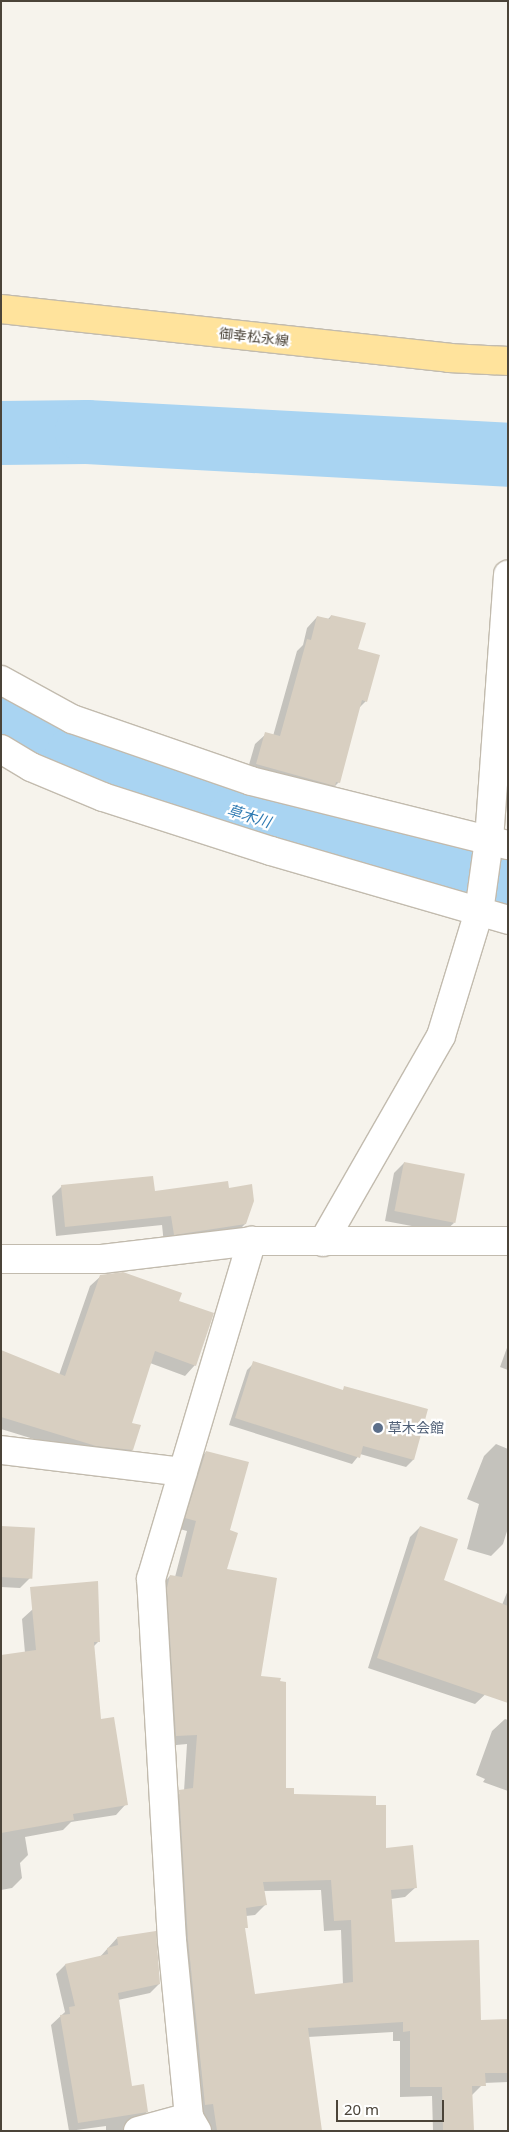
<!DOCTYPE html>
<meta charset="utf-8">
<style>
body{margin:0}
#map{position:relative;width:509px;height:2132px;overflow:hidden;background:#f6f3ec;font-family:"Noto Sans","Noto Sans JP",sans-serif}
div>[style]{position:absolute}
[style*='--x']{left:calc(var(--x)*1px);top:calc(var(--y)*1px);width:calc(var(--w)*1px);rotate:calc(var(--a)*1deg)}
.shadow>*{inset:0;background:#0003}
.river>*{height:64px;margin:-32px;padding:0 32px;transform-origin:32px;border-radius:32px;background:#a9d4f2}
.building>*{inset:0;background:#d8cfc1;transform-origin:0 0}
.roads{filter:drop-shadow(1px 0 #c2bbae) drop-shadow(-1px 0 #c2bbae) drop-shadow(0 1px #c2bbae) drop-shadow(0 -1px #c2bbae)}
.minor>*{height:28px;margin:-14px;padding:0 14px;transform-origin:14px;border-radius:14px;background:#fff}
.major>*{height:28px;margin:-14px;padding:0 14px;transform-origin:14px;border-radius:14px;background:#ffe39c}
.dots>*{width:14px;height:14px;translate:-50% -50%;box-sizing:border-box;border:2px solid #fff;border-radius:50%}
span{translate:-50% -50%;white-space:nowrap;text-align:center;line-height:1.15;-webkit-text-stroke:4.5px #fff;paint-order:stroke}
.street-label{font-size:14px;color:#4b4439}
.service-label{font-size:14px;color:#4e5e75}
.left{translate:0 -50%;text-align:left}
.water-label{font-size:15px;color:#2e7ab2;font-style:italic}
.frame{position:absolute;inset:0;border:2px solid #4b4439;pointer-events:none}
.scale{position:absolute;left:336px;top:2100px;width:108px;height:22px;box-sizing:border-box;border:2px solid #4b4439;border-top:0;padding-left:6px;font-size:15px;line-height:18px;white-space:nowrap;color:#4b4439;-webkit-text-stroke:4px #fff;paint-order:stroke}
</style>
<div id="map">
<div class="shadow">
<i style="clip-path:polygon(331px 616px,357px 650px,366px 701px,358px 709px,339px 782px,328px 793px,246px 775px,255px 744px,266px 734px,273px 736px,297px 651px,303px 645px,307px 628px,317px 617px,328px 619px)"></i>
<i style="clip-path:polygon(404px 1163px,454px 1223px,444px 1232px,385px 1221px,394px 1173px)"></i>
<i style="clip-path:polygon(62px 1186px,154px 1192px,228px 1189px,245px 1224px,235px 1234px,164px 1244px,162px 1225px,56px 1236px,52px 1196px)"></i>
<i style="clip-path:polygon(101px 1276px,177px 1302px,195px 1365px,185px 1376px,150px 1363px,131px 1423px,132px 1450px,122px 1460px,86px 1455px,1px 1429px,1px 1351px,59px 1375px,90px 1286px)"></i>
<i style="clip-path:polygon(508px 1345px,508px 1370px,500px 1367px)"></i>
<i style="clip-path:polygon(254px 1363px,342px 1391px,345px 1388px,427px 1410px,413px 1460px,406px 1467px,360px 1454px,352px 1464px,229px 1425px,247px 1370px)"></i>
<i style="clip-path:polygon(496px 1444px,508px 1449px,508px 1528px,503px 1544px,491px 1556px,467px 1549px,479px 1504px,467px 1499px,484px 1456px)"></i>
<i style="clip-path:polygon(evenodd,206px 1452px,229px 1531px,225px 1570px,260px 1678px,285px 1789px,293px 1796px,375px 1806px,385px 1849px,416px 1887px,405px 1897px,391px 1899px,394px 1943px,479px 2021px,508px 2021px,508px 2082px,484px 2083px,471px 2096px,472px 2131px,433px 2131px,432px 2096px,400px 2097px,400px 2041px,393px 2041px,393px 2032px,308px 2037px,320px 2131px,206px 2131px,204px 2114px,195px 2114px,169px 1801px,184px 1791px,187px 1744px,166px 1746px,160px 1586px,170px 1576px,175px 1577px,187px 1531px,176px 1528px,196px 1462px,206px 1452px,321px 1890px,324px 1931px,341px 1930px,343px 1985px,254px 1995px,244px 1930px,246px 1916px,255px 1915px,265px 1905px,263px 1891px,321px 1890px)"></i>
<i style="clip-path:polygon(1px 1527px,30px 1578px,20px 1588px,1px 1587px)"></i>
<i style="clip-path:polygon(420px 1527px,443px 1581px,502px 1605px,508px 1590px,508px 1673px,475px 1704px,368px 1668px,410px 1537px)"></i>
<i style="clip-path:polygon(33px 1609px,99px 1641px,93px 1647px,100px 1720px,126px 1804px,116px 1815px,71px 1822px,63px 1830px,25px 1837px,28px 1855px,20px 1863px,22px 1878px,12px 1888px,1px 1890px,1px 1656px,25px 1653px,22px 1619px)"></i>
<i style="clip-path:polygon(505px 1719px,508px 1720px,508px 1791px,483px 1782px,485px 1779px,476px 1775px,492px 1731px)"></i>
<i style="clip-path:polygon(117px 1938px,159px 1984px,150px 1993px,118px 2000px,131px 2087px,147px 2112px,137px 2121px,124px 2125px,123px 2131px,106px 2131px,106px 2126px,69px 2131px,51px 2025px,65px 2012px,56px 1974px,65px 1965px,99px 1958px)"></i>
</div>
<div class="river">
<i style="--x:1;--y:433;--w:86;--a:-0.7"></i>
<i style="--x:87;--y:432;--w:422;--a:3.1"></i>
<i style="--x:1;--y:714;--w:87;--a:29.5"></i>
<i style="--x:77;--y:757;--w:174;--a:19.5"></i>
<i style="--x:241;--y:815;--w:276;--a:14.9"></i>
</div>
<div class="building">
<i style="clip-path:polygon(331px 615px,366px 623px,358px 649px,380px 655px,367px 702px,362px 700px,340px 783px,336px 782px,335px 786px,256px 764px,265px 732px,280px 736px,307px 639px,311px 640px,317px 616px,330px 619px)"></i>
<i style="left:404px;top:1162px;width:62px;height:50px;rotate:11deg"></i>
<i style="clip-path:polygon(153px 1176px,155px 1191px,228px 1181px,229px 1188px,252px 1184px,254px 1201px,246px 1224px,174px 1235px,171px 1216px,65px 1227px,61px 1185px)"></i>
<i style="clip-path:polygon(123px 1272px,182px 1293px,179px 1301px,214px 1313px,196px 1366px,155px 1351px,132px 1423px,141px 1425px,133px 1450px,96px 1446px,1px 1417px,1px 1350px,65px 1376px,100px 1275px)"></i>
<i style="clip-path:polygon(253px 1361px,343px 1390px,344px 1386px,428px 1409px,414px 1460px,363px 1446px,360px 1458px,235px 1418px)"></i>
<i style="clip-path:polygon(evenodd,206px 1451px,249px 1462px,230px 1530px,238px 1533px,227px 1569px,277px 1578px,261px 1676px,281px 1678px,280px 1681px,286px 1682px,286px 1788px,294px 1788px,294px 1794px,376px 1796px,376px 1805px,386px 1805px,386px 1848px,413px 1845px,417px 1888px,391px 1890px,395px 1942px,479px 1940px,481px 2020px,508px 2019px,508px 2073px,485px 2073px,486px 2086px,472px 2086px,474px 2131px,443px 2131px,442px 2087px,410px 2087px,410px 2031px,403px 2032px,403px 2022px,308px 2028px,322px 2131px,217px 2131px,213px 2104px,205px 2105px,188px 1940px,179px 1790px,193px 1788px,197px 1735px,176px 1736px,167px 1588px,170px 1575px,182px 1577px,196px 1521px,185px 1518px,206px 1451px,331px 1880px,334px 1921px,351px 1920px,353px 1982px,255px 1994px,245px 1928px,248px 1928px,246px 1908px,267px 1905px,263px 1882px,331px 1880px)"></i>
<i style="left:1px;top:1526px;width:34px;height:51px;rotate:3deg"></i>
<i style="clip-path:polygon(420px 1526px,458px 1539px,444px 1580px,508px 1606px,508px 1703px,377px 1658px)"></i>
<i style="clip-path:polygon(98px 1581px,100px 1642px,94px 1642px,101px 1719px,114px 1717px,128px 1805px,73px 1814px,74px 1820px,1px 1833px,1px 1655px,36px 1650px,30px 1587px)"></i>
<i style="clip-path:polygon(156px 1931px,160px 1984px,118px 1993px,132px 2086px,144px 2084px,148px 2112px,78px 2123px,60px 2015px,70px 2014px,69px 2007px,75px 2006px,65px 1964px,108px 1954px,107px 1948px,118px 1945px,117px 1937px)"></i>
</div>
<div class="roads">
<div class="minor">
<i style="--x:1;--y:680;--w:81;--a:28.8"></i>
<i style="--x:72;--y:719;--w:189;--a:19.1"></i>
<i style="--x:251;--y:781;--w:265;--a:14"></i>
<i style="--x:1;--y:749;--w:35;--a:31"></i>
<i style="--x:31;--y:767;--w:78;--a:22.6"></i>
<i style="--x:103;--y:797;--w:176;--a:17.8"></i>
<i style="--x:271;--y:851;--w:247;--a:16.2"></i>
<i style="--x:323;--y:1242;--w:237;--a:-60.2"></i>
<i style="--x:441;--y:1036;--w:130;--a:-73"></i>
<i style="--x:479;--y:912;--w:73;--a:-82.1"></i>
<i style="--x:489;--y:840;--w:266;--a:-85.9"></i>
<i style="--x:1;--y:1259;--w:101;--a:0"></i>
<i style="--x:102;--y:1259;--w:151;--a:-6.8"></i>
<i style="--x:252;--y:1241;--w:256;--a:0"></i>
<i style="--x:1;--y:1450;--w:183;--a:6.9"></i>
<i style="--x:138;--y:2131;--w:53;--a:-15.4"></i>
<i style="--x:197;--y:2131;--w:16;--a:-120"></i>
<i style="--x:189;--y:2117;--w:177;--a:-95.5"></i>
<i style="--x:172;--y:1941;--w:363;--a:-93.3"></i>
<i style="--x:151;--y:1579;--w:353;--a:-73.4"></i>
</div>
<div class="major">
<i style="--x:1;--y:309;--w:451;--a:6.2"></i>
<i style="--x:449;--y:358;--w:59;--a:2.9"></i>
</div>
</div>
<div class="dots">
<i style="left:378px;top:1428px;background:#5c6f8a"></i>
</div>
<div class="street-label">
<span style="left:254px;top:337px;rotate:6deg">御幸松永線</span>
</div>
<div class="service-label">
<span class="left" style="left:388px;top:1428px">草木会館</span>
</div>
<div class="water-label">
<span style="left:249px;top:816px;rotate:17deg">草木川</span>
</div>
<div class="frame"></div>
<div class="scale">20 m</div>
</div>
